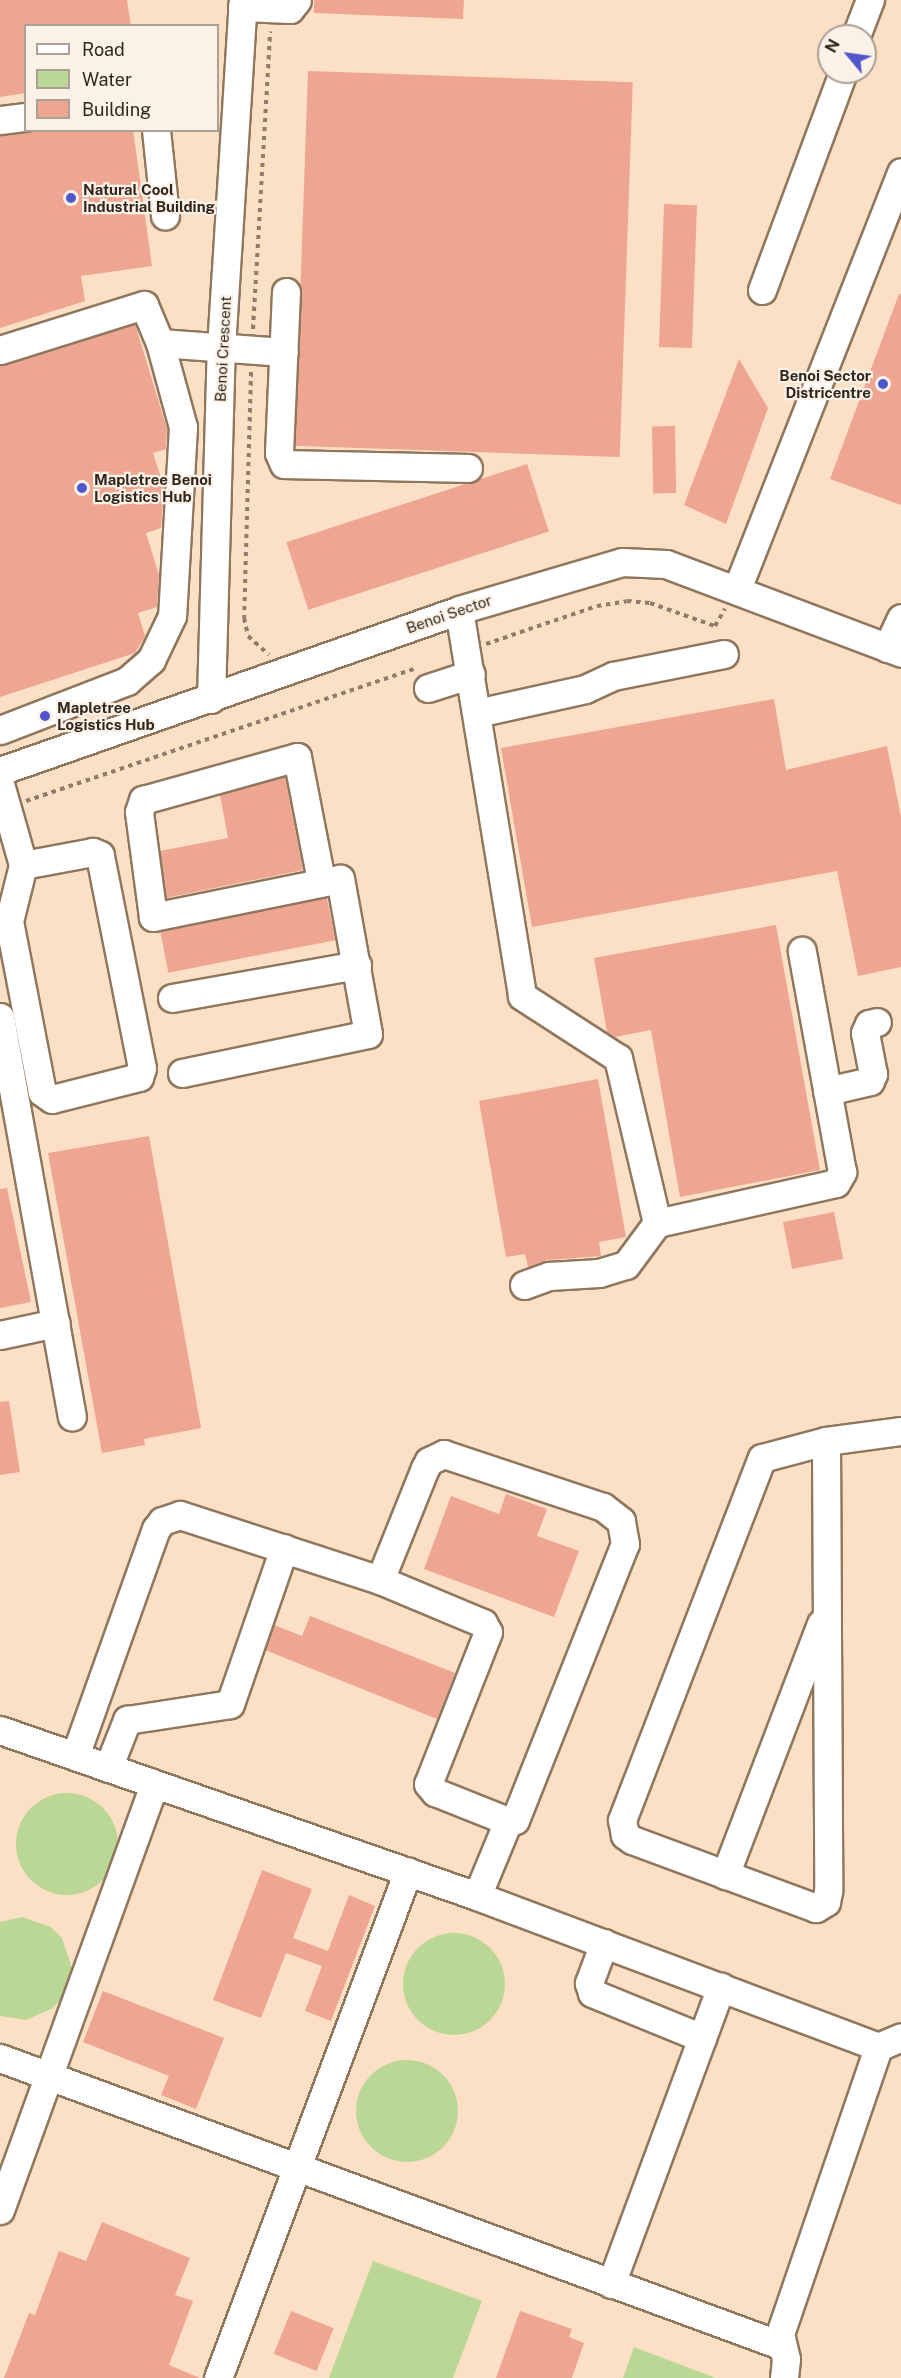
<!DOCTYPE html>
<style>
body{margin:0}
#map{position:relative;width:901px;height:2378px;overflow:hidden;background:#fce0c5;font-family:"Public Sans",sans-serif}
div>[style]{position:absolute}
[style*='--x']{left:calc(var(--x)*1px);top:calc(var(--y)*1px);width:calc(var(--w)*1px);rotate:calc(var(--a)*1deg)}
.water>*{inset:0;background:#bbd795}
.round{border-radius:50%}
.building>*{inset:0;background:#eea591;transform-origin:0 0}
.path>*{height:4px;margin-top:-2px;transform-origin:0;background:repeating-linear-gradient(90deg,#8f7c6b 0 4.5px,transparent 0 9px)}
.roads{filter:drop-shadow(2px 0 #8f775e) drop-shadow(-2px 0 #8f775e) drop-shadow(0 2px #8f775e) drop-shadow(0 -2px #8f775e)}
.minor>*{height:27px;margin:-13.5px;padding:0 13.5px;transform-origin:13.5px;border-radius:13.5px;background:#fff}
.dots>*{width:16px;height:16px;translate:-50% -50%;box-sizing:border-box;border:3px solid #fcf1e6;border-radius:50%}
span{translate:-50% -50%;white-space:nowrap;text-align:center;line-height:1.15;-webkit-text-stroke:4.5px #fcf1e6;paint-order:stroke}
.poi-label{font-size:15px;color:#30261c;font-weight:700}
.left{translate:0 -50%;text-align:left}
.right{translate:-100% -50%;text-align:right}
.street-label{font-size:15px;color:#30261c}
.legend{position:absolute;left:24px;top:24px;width:195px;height:108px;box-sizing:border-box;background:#fcf1e6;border:2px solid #aaa095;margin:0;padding:8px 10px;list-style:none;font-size:18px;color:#30261c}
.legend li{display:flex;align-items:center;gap:12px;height:30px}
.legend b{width:30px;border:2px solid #aaa095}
.north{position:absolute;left:817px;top:24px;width:60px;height:60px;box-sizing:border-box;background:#fcf1e6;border:2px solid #aaa095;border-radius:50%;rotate:299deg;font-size:16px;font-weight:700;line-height:24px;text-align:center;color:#30261c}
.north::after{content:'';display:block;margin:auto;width:21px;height:27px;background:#5156cd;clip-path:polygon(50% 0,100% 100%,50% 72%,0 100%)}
</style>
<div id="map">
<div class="water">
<i class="round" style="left:16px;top:1793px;width:102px;height:102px"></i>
<i style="clip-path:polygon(22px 1917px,51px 1927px,62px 1938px,72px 1968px,63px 1997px,53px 2008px,26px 2020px,0 2016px,0 1922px)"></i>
<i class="round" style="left:403px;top:1933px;width:102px;height:102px"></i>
<i class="round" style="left:356px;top:2060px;width:102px;height:102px"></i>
<i style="clip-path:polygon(373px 2261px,482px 2301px,453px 2378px,329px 2378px)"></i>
<i style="clip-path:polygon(634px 2347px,716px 2378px,623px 2378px)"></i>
</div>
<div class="building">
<i style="clip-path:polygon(0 0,127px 0,131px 26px,26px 26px,26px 93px,0 97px)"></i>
<i style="clip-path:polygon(314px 0,464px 0,463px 19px,314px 13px)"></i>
<i style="left:308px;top:71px;width:325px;height:375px;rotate:2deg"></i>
<i style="clip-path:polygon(33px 130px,133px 130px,152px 266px,81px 276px,85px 301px,0 328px,0 135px)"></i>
<i style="left:664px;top:204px;width:33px;height:143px;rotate:2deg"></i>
<i style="clip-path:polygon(899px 294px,901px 294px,901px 505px,830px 479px)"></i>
<i style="clip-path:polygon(135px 324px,167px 429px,166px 449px,153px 453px,164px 487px,161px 528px,146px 533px,159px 575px,157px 607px,138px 613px,145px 636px,135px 653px,0 697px,0 365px)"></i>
<i style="clip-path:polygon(739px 359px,768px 408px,726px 524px,684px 505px)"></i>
<i style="left:675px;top:426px;width:67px;height:23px;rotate:89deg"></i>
<i style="left:527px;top:464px;width:71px;height:253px;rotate:72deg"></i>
<i style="clip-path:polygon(774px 699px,786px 770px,887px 746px,901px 817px,901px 967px,858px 976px,837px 871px,532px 927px,501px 748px)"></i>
<i style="clip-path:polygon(285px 777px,303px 870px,166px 898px,160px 851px,228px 838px,220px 795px)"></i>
<i style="left:327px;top:898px;width:43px;height:170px;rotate:79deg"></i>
<i style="clip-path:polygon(776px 925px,820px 1170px,680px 1197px,651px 1030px,615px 1037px,607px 1032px,594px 958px)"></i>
<i style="clip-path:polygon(598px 1079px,626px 1237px,599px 1242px,601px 1256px,548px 1260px,528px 1267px,525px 1254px,506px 1257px,479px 1101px)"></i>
<i style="clip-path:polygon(149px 1136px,201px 1428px,144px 1439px,145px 1445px,102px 1453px,48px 1153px)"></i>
<i style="clip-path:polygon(7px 1188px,31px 1302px,0 1308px,0 1189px)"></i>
<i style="left:834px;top:1212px;width:48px;height:52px;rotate:79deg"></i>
<i style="clip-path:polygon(9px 1401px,20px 1472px,0 1475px,0 1402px)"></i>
<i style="clip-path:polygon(506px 1494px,547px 1509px,537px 1536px,579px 1551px,554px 1617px,424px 1569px,451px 1496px,499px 1514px)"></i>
<i style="clip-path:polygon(310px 1616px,455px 1673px,437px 1719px,265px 1650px,274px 1625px,302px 1636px)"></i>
<i style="clip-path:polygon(262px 1870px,312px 1889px,293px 1938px,328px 1951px,349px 1895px,375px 1906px,331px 2021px,305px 2011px,322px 1966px,286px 1953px,261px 2018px,213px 2000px)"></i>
<i style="clip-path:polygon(103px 1991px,224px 2038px,196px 2109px,161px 2095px,169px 2076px,83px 2042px)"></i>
<i style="clip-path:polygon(102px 2222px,190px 2258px,175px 2295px,193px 2301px,169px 2365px,200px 2378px,4px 2378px,29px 2313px,35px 2315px,59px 2251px,86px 2261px)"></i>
<i style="left:291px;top:2311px;width:46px;height:46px;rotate:22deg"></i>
<i style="clip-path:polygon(520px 2311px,572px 2329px,569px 2337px,584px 2343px,572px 2378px,496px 2378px)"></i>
</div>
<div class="path">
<i style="--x:253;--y:329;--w:298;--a:-86.7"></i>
<i style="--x:251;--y:372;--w:246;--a:91.6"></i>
<i style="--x:244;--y:618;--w:18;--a:77"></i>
<i style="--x:248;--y:636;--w:28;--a:42"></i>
<i style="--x:486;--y:644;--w:117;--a:-18.9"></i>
<i style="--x:597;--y:606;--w:30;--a:-9"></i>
<i style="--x:627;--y:601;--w:23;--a:5"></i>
<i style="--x:650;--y:603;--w:69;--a:19.5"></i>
<i style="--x:715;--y:626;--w:20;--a:-60"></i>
<i style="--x:26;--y:801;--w:410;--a:-18.8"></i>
</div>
<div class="roads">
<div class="minor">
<i style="--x:242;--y:7;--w:48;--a:2.4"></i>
<i style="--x:290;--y:9;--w:11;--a:-52"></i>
<i style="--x:856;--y:36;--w:39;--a:-69"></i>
<i style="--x:0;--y:120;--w:26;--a:-7"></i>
<i style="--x:156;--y:130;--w:86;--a:84"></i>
<i style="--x:762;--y:290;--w:233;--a:-69.6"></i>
<i style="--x:286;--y:292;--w:161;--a:92.5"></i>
<i style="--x:279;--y:453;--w:12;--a:66"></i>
<i style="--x:284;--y:464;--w:184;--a:1.2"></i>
<i style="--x:160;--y:343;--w:124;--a:4.2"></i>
<i style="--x:0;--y:350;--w:151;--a:-17.4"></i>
<i style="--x:144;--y:305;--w:41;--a:67.2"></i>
<i style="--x:160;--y:343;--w:87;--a:74.7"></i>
<i style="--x:183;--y:427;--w:189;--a:93.3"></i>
<i style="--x:172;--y:616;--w:49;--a:115.5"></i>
<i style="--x:151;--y:660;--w:32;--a:139"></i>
<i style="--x:127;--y:681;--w:136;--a:158.9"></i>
<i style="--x:737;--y:589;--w:448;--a:-68.5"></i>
<i style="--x:459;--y:610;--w:391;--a:80.7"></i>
<i style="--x:522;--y:996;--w:114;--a:32.9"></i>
<i style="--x:618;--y:1058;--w:170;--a:76.7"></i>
<i style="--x:887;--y:648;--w:33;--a:-65"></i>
<i style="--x:428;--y:688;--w:45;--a:-18"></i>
<i style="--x:211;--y:699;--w:351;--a:-88.4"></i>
<i style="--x:221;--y:348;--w:349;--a:-86.4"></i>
<i style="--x:477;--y:713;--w:111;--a:-12.5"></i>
<i style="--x:585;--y:689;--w:31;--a:-25"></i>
<i style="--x:613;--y:676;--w:113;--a:-11.2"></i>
<i style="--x:0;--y:771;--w:486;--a:-19.3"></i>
<i style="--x:459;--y:610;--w:170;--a:-16.4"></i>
<i style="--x:622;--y:562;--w:44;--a:2.6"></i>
<i style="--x:666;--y:564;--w:251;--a:20.7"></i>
<i style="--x:0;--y:784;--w:84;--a:74.1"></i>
<i style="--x:23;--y:865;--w:58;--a:104"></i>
<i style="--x:9;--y:921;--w:174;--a:79.1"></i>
<i style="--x:42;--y:1092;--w:12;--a:35"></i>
<i style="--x:52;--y:1099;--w:90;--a:-14.2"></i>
<i style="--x:139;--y:1077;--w:9;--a:-72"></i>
<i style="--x:142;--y:1068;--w:217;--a:-101.2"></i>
<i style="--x:100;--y:855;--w:8;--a:-157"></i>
<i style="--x:93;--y:852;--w:71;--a:169.5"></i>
<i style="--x:172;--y:998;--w:188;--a:-10.1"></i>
<i style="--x:0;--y:1017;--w:406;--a:79.8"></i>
<i style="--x:182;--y:1073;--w:190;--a:-11.8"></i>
<i style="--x:368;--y:1034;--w:158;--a:-100.2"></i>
<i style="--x:340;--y:879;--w:191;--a:168.5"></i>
<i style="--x:153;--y:917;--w:106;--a:-97.6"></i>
<i style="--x:139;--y:812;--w:13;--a:-72"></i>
<i style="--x:143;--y:800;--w:160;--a:-15.6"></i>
<i style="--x:297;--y:757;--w:126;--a:79"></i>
<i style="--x:827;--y:1091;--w:44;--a:-13.1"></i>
<i style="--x:870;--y:1081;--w:8;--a:-67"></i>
<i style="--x:873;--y:1074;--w:42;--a:-101"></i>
<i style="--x:865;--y:1033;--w:10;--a:-66"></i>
<i style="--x:869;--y:1024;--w:8;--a:-14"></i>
<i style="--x:524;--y:1285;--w:27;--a:-20"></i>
<i style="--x:549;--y:1276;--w:50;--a:-3.4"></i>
<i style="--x:599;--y:1273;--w:28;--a:-17"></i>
<i style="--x:626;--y:1265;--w:52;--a:-53.6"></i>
<i style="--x:657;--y:1223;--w:183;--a:-12.6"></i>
<i style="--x:836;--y:1183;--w:13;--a:-61"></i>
<i style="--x:842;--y:1172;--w:225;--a:-100.3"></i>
<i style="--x:0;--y:1335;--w:57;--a:-12.1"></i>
<i style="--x:826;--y:1441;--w:450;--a:89.7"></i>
<i style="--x:828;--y:1891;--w:11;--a:100"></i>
<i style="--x:826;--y:1902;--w:12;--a:149"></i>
<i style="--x:816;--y:1908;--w:196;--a:-159.7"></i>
<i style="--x:632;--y:1840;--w:9;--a:-144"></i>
<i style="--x:625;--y:1835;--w:15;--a:-101"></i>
<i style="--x:622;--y:1820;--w:388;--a:-68.9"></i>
<i style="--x:762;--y:1458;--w:66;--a:-14.9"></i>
<i style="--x:826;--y:1441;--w:76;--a:-7.6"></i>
<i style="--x:0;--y:1730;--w:505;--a:19.19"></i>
<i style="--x:477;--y:1896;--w:428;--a:20.6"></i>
<i style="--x:878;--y:2047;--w:25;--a:-23"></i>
<i style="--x:75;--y:1756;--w:241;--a:-70.4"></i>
<i style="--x:156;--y:1529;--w:10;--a:-53"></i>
<i style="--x:162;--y:1521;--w:19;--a:-18"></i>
<i style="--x:180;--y:1515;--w:210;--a:18"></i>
<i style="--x:380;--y:1580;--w:112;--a:22.7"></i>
<i style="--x:483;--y:1623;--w:10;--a:61"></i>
<i style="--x:488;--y:1632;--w:163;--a:111.5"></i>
<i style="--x:428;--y:1784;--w:11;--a:49"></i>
<i style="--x:435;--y:1792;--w:79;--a:21.7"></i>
<i style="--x:508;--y:1821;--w:7;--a:-8"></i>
<i style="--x:515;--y:1820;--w:297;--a:-68.3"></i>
<i style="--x:625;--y:1544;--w:23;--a:-100"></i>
<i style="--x:621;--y:1521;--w:23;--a:-142"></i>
<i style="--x:603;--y:1507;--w:168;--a:-161.6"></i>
<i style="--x:444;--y:1454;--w:17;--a:155"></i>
<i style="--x:429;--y:1461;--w:8;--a:120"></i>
<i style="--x:425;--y:1468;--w:121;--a:111.9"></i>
<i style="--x:108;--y:1768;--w:52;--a:-68.4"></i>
<i style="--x:127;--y:1720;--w:104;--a:-8.8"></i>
<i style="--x:230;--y:1704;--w:165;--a:-70.9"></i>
<i style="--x:725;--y:1875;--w:269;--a:-69.1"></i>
<i style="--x:477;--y:1896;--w:81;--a:-67.5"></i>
<i style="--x:604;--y:1943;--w:43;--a:110.6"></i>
<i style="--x:589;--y:1983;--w:10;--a:73"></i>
<i style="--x:592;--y:1993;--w:119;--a:22.2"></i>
<i style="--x:0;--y:2058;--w:831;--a:20.2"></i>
<i style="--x:0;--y:2210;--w:453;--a:-70.1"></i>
<i style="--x:611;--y:2284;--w:317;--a:-69.7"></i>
<i style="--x:218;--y:2378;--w:541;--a:-69.46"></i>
<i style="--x:784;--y:2378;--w:19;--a:-84"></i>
<i style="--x:786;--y:2359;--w:26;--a:-103"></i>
<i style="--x:780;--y:2334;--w:303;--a:-71.1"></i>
</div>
</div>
<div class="dots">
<i style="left:71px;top:198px;background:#5156cd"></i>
<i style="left:883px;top:384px;background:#5156cd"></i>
<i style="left:82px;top:488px;background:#5156cd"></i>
<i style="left:45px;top:716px;background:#5156cd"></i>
</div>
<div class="poi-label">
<span class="left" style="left:83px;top:198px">Natural Cool<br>Industrial Building</span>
<span class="right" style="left:871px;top:384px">Benoi Sector<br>Districentre</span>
<span class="left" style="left:94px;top:488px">Mapletree Benoi<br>Logistics Hub</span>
<span class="left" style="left:57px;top:716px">Mapletree<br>Logistics Hub</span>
</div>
<div class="street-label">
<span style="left:223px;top:349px;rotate:-87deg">Benoi Crescent</span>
<span style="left:449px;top:614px;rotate:-19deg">Benoi Sector</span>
</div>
<ul class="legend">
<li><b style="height:8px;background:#fff"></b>Road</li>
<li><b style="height:16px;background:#bbd795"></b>Water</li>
<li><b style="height:16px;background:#eea591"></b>Building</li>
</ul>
<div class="north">N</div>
</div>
